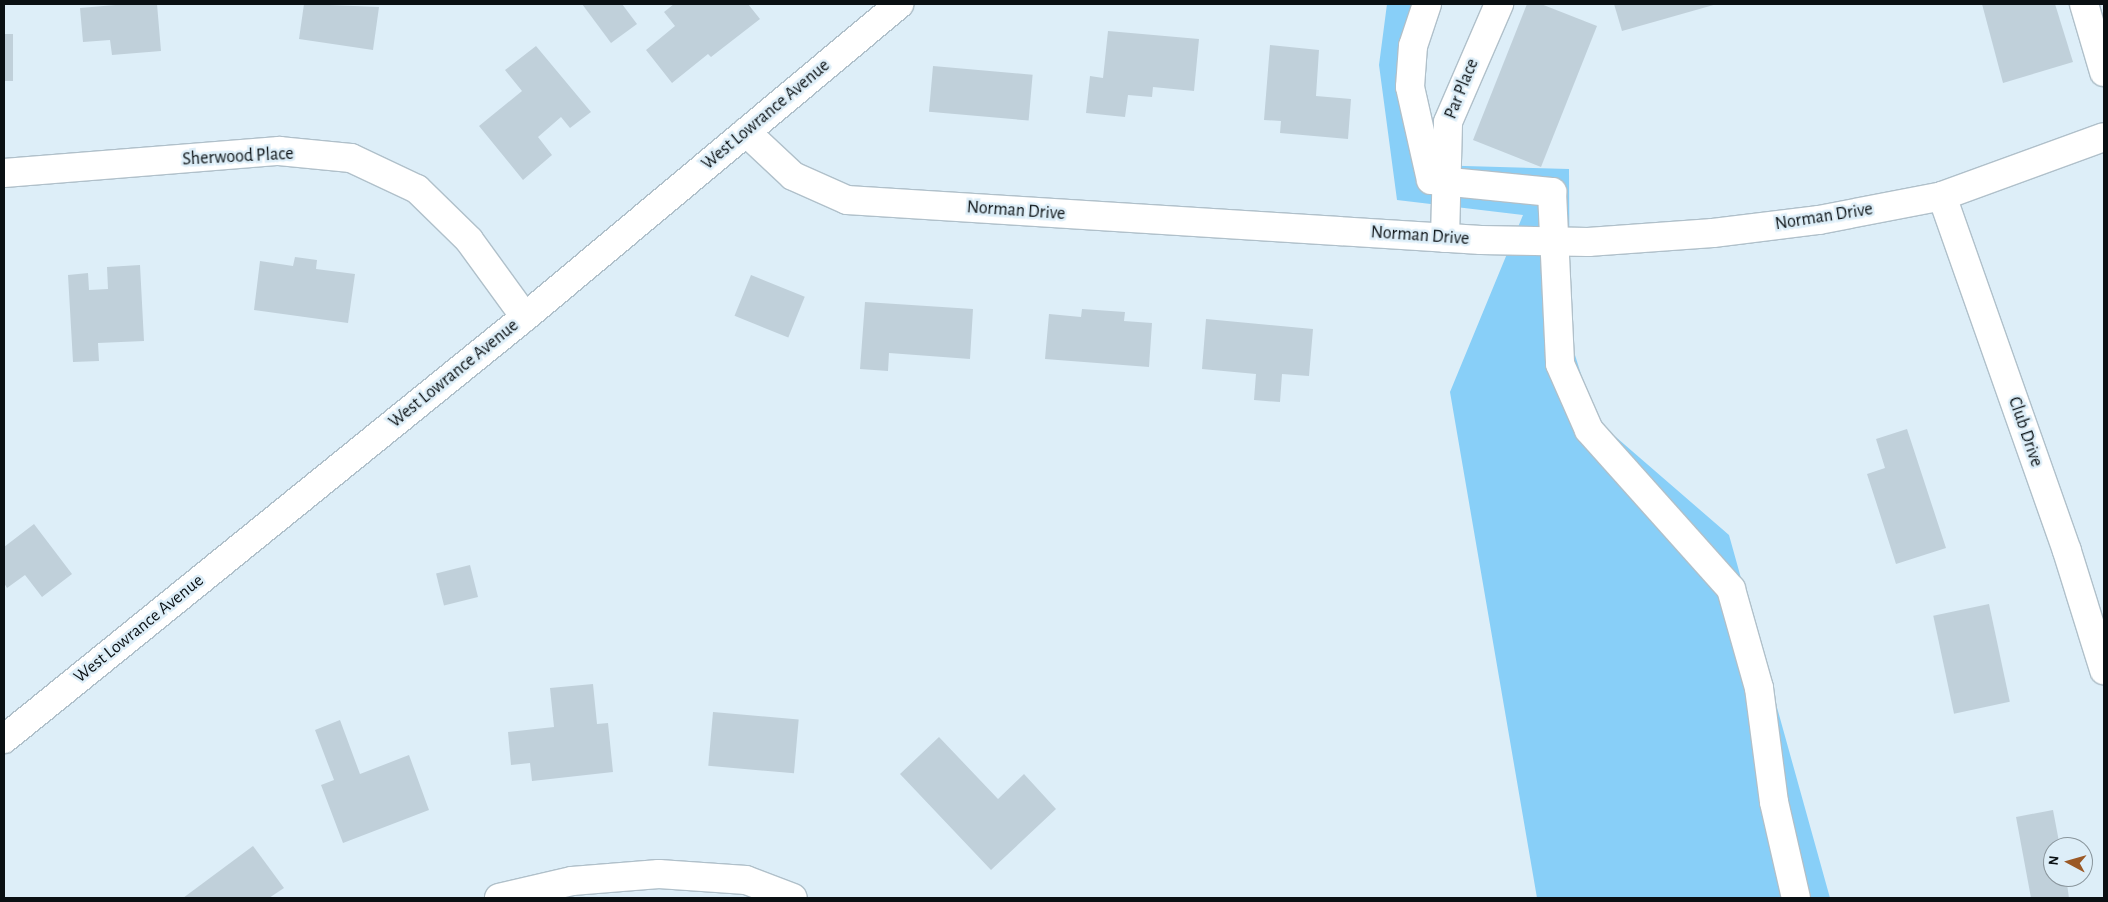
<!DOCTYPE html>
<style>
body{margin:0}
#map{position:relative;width:2108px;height:902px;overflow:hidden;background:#ddeef8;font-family:"Alegreya Sans",sans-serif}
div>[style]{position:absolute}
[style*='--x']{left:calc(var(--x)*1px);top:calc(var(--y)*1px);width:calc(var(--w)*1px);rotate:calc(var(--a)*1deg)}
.green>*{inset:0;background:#88cff8}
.building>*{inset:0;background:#c0d0da;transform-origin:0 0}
.roads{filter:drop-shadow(1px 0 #b0c0ca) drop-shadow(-1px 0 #b0c0ca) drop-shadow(0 1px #b0c0ca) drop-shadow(0 -1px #b0c0ca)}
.minor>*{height:28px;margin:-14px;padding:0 14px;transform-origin:14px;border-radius:14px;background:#fff}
span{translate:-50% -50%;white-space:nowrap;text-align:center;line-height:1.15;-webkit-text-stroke:5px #ddeef8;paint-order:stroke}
.street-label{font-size:18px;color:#0a1013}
.frame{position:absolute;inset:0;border:5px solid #0a1013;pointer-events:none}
.north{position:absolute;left:2043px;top:837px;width:50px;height:50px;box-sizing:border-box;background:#ddeef8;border:1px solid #89959c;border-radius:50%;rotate:276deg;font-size:14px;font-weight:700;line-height:20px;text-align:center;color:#0a1013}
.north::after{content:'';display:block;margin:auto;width:18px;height:22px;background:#9b5926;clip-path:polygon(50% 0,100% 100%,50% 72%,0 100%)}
</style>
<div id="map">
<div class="green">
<i style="clip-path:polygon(1387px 4px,1433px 4px,1406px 66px,1430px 165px,1569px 169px,1570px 339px,1595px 419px,1729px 535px,1830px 898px,1537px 898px,1450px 392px,1523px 215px,1397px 200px,1379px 65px)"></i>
</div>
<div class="building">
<i style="clip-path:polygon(127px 4px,157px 4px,161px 51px,112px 55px,110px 40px,83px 42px,80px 8px)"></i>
<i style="clip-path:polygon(304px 4px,379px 7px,373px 50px,299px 39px)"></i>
<i style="clip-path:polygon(582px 4px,622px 4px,637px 24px,611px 43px)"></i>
<i style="clip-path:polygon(674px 4px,748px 4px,760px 19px,711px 57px,708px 54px,672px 83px,646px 50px,675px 26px,664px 12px)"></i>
<i style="clip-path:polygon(1527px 4px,1541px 4px,1597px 26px,1541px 167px,1473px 140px)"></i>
<i style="clip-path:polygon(1614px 4px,1717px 4px,1622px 31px)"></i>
<i style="clip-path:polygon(1982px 4px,2055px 4px,2073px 62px,2003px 83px)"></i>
<i style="clip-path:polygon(1108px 31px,1199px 39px,1194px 91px,1153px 87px,1152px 97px,1128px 95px,1125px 117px,1086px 113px,1090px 76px,1103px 78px)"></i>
<i style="left:4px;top:34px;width:9px;height:47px"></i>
<i style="clip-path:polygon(1270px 45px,1319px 50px,1316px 96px,1351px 99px,1348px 139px,1280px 133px,1281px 121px,1264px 120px)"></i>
<i style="clip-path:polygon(536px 46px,591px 112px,570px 128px,561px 117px,538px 137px,552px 155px,523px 180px,479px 126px,522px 91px,505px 70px)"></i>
<i style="left:933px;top:66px;width:100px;height:46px;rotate:5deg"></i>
<i style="clip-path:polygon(295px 257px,317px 260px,316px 269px,355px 274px,348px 323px,254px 310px,260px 261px,293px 266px)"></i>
<i style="clip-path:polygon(140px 265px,144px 341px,98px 343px,99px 361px,73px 362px,68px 275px,88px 273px,89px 290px,108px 289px,107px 267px)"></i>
<i style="left:751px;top:275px;width:58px;height:44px;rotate:22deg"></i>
<i style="clip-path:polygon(865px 302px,973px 309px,970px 359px,889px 353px,888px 371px,860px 369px)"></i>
<i style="clip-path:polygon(1082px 309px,1125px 312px,1124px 321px,1152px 323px,1149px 367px,1045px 359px,1049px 314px,1081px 317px)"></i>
<i style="clip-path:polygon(1206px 319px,1313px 329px,1309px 376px,1282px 374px,1280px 402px,1254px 400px,1256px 374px,1202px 369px)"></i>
<i style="clip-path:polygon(1907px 429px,1946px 548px,1896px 564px,1867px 474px,1885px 468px,1876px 439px)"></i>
<i style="clip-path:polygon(34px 524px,72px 574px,42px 597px,25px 575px,7px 588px,4px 583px,4px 547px)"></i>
<i style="left:470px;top:565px;width:33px;height:35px;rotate:76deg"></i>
<i style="left:1989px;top:604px;width:100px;height:57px;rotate:78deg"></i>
<i style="clip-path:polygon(593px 684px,597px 724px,608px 723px,613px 772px,532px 781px,530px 763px,511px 765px,508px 732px,554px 727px,550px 688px)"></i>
<i style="left:713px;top:712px;width:86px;height:54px;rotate:5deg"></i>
<i style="clip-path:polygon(340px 720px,360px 774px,409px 755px,429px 810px,343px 843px,321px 785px,334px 780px,315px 730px)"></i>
<i style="clip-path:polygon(939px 737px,998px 799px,1024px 774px,1056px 809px,991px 870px,900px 774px)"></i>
<i style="clip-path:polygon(2053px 810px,2060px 847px,2053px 847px,2053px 877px,2066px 877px,2069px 898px,2031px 898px,2016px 817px)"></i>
<i style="clip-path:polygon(253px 846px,284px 888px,269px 898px,183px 898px)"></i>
</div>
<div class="roads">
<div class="minor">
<i style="--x:1427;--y:4;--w:44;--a:108.4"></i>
<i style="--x:1413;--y:46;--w:41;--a:94.2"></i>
<i style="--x:1410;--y:87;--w:95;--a:77.3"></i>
<i style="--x:1431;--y:180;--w:122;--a:5.7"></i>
<i style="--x:1552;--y:192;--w:172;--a:87.3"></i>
<i style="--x:1560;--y:364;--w:72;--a:66.3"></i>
<i style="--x:1589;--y:430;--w:213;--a:48.2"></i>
<i style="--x:1731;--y:589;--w:103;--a:74.2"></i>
<i style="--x:1759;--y:688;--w:115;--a:82.5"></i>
<i style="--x:1774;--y:802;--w:98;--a:77.1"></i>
<i style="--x:2084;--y:4;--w:71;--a:73.6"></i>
<i style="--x:746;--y:132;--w:64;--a:43.1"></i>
<i style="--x:793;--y:176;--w:59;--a:24"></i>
<i style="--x:847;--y:200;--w:635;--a:3.61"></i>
<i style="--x:1481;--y:240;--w:107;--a:1.1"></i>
<i style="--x:1588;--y:242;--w:125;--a:-4.1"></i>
<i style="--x:1713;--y:233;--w:107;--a:-7"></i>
<i style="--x:1819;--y:220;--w:125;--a:-11"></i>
<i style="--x:1942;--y:196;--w:172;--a:-20"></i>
<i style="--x:4;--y:173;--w:276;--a:-4.6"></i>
<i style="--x:279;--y:151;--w:72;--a:5.6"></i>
<i style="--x:351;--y:158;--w:73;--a:25.2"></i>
<i style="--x:417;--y:189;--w:73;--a:44.4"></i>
<i style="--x:469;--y:240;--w:95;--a:54"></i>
<i style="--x:1942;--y:196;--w:376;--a:70.6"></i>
<i style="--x:2067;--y:551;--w:125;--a:72.7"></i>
<i style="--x:1445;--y:238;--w:116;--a:-88.5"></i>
<i style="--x:1448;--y:122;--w:129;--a:-66.6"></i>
<i style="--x:4;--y:739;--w:670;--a:-39.01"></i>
<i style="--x:525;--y:317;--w:488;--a:-39.9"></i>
<i style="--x:499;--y:898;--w:75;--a:-13.1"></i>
<i style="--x:572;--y:881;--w:87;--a:-4.6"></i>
<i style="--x:659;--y:874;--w:87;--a:3.9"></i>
<i style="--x:746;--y:880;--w:50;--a:21"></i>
</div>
</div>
<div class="street-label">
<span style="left:1462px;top:89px;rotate:-68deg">Par Place</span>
<span style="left:766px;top:115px;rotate:-40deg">West Lowrance Avenue</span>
<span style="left:238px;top:157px;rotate:-3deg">Sherwood Place</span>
<span style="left:1016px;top:211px;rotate:4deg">Norman Drive</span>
<span style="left:1824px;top:217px;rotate:-9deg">Norman Drive</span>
<span style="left:1420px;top:236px;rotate:4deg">Norman Drive</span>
<span style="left:454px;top:374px;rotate:-39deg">West Lowrance Avenue</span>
<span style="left:2025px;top:432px;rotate:71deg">Club Drive</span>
<span style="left:139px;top:629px;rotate:-39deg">West Lowrance Avenue</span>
</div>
<div class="frame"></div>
<div class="north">N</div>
</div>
